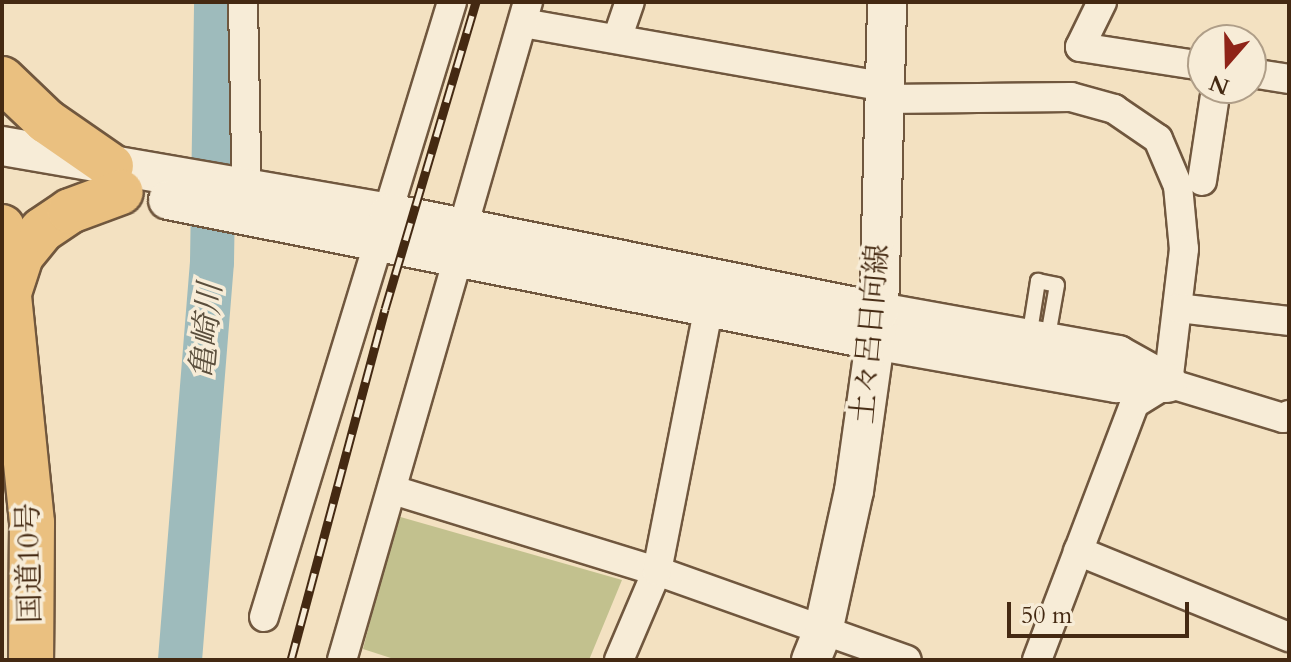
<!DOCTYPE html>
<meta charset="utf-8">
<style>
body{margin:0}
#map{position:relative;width:1291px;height:662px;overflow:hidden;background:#f3e1c1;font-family:Cardo,"Noto Serif JP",serif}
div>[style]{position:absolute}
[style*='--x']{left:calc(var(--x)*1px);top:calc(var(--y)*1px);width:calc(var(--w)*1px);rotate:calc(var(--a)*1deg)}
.green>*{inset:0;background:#c2c18e}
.river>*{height:44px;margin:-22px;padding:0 22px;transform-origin:22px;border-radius:22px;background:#9ebbbc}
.roads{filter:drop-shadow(2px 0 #70573e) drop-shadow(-2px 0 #70573e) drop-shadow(0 2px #70573e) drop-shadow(0 -2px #70573e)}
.lane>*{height:14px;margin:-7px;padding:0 7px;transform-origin:7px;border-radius:7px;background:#f7ecd7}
.street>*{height:28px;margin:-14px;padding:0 14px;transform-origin:14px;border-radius:14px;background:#f7ecd7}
.secondary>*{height:38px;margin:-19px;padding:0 19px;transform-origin:19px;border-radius:19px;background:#f7ecd7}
.highway>*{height:44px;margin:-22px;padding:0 22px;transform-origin:22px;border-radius:22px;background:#eac080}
.rail>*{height:9px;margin-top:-4.5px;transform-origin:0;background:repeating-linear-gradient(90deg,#f7ecd7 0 18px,#442912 0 36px);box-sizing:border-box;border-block:2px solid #442912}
span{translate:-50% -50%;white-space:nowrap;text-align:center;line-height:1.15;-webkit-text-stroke:7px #f7ecd7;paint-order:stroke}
.street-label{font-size:30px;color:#442912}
.water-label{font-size:32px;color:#5a4e3c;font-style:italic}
.frame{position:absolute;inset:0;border:4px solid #442912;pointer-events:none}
.north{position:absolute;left:1187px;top:24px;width:80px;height:80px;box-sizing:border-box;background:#f7ecd7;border:2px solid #af9e88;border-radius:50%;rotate:200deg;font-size:22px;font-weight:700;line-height:32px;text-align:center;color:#442912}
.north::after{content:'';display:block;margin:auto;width:28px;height:36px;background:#8f2418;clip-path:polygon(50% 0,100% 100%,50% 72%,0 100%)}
.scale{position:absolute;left:1007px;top:602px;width:182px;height:36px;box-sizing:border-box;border:4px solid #442912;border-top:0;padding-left:10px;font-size:24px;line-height:28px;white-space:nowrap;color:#442912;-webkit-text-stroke:6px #f7ecd7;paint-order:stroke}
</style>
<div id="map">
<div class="green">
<i style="clip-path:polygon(397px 516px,622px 580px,589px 660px,397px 660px,363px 649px)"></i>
</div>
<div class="river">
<i style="--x:180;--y:660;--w:399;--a:-85.4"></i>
<i style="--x:212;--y:262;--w:260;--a:-89.1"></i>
</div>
<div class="roads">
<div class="lane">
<i style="--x:1029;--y:338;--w:58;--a:-81"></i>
<i style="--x:1038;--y:281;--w:19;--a:12"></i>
<i style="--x:1057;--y:285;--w:58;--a:100"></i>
</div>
<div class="street">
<i style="--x:243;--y:2;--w:205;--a:88.9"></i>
<i style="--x:1102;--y:2;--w:50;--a:116.1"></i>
<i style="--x:1080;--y:47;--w:124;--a:8.8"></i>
<i style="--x:523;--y:23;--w:368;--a:10"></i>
<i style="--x:617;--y:39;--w:39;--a:-71"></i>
<i style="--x:1251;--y:73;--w:38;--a:9"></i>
<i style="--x:885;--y:99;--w:186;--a:-0.6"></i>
<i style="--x:1071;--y:97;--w:45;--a:15.6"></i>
<i style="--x:1114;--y:109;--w:53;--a:34.3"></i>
<i style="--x:1158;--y:139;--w:51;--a:66.9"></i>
<i style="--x:1178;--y:186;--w:63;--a:84.6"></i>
<i style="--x:1184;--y:249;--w:135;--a:96.8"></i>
<i style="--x:1202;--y:181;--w:94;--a:-81.4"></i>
<i style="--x:463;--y:227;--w:234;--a:-73.9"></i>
<i style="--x:1178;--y:308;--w:112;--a:6.7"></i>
<i style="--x:393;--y:490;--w:276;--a:17.1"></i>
<i style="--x:657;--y:571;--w:265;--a:19.6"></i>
<i style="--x:1078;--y:551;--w:228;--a:22.2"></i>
<i style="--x:264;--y:617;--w:643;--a:-73"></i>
<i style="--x:342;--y:660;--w:418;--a:-73.9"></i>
<i style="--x:619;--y:660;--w:97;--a:-66.9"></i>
<i style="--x:657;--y:571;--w:286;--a:-78.9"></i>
<i style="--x:1037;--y:660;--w:274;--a:-69.2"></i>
<i style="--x:1134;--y:404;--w:40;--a:-32"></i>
<i style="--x:1168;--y:383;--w:120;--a:16.9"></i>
<i style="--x:1283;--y:418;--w:7;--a:-27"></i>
</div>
<div class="secondary">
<i style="--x:2;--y:146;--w:393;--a:9.8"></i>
<i style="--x:389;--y:213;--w:500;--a:11.4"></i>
<i style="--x:879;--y:312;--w:243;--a:10.2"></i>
<i style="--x:1118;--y:355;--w:57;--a:29.2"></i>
<i style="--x:168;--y:200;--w:720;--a:11.22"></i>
<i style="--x:874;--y:340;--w:246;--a:10.1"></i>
<i style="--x:1116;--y:383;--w:49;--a:0"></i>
<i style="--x:811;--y:660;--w:35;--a:-68"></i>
<i style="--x:824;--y:627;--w:139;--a:-77.6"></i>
<i style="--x:854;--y:491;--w:181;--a:-82"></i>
<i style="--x:879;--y:312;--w:310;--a:-88.5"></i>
</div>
<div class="highway">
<i style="--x:2;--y:79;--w:61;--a:43.7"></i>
<i style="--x:46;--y:121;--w:79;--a:34.7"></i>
<i style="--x:2;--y:227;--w:298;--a:84.2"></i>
<i style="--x:32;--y:523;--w:137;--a:90.4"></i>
<i style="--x:9;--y:293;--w:39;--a:-72"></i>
<i style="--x:21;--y:256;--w:33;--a:-51"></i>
<i style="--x:42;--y:230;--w:34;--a:-34"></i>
<i style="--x:70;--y:211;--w:54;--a:-20.4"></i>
</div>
</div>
<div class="rail">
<i style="--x:291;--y:660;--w:363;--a:-75"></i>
<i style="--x:385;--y:309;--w:320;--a:-73.5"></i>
</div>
<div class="street-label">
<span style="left:871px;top:334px;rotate:-85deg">土々呂日向線</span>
<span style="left:30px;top:563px;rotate:-91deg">国道10号</span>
</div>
<div class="water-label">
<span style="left:207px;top:331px;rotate:-85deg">亀崎川</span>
</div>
<div class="frame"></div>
<div class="north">N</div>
<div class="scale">50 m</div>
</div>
